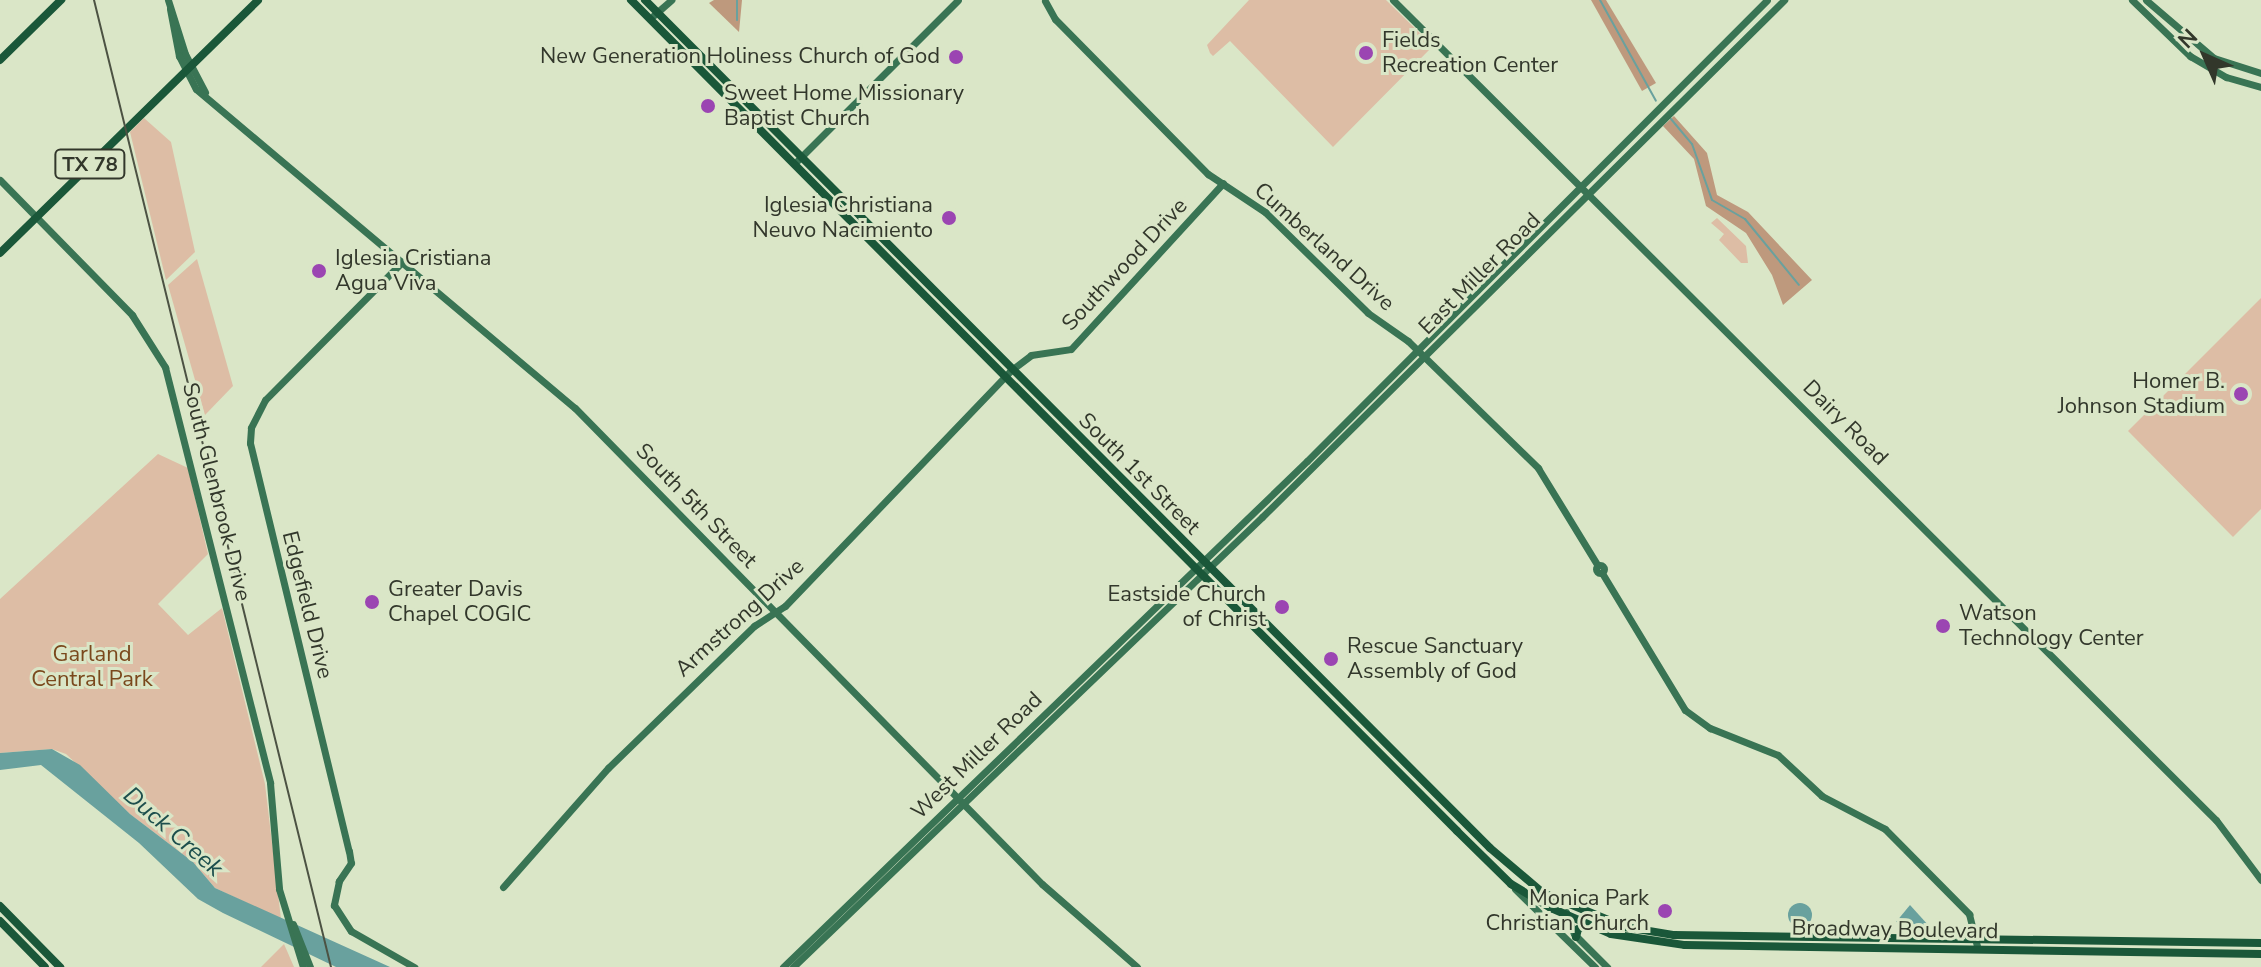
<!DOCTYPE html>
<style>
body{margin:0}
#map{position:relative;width:2261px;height:967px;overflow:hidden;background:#dae6c7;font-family:"Nunito Sans",sans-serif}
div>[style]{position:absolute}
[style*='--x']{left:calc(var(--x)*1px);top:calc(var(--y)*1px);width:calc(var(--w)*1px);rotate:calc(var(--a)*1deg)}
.green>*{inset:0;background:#ddbda5}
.forest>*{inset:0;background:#be997d}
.water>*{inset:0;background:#69a19e}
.round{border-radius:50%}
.stream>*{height:2px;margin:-1px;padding:0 1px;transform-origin:1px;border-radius:1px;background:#69a19e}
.secondary>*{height:7px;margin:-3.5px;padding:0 3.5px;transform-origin:3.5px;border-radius:3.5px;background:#397454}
.secondary>.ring{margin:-3.5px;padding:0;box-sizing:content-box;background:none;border:7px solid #397454;border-radius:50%}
.primary>*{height:8px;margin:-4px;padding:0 4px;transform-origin:4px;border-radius:4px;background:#1a5739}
.rail>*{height:2px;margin:-1px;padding:0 1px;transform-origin:1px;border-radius:1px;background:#4c5243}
.dots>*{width:22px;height:22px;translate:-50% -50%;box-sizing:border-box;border:4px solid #dae6c7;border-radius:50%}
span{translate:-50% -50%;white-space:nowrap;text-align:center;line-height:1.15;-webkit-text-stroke:6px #dae6c7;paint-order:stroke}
.shield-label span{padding:2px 6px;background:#dae6c7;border:2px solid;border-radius:6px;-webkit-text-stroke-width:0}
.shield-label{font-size:20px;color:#32372b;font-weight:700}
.poi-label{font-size:22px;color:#32372b}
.left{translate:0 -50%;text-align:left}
.right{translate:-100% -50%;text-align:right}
.street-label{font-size:22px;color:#32372b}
.park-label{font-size:22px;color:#7a481c}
.water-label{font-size:24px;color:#1d4f4d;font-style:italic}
.north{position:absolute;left:2165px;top:16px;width:80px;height:80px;-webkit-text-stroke:6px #dae6c7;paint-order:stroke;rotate:315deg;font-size:22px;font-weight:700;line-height:32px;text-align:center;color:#32372b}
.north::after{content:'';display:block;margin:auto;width:28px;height:36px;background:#32372b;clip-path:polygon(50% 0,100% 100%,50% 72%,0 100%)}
</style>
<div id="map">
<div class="green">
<i style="clip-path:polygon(1249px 0,1386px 0,1433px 46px,1333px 147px,1230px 41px,1213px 56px,1210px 53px,1207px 45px)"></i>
<i style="clip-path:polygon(144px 118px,171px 142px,195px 252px,166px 280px,130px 132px)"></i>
<i style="clip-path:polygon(1717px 218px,1746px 246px,1748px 263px,1741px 263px,1719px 240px,1724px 234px,1711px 223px)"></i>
<i style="clip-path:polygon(197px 259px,233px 386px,205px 415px,168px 285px)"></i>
<i style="clip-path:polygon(2261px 298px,2261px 509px,2233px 537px,2128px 431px)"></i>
<i style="clip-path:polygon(158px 454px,188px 468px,208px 554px,158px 604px,188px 635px,222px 608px,265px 784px,281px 919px,215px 888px,193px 862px,130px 814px,66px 754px,52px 749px,0 753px,0 599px)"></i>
<i style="clip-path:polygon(284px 944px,294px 967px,261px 967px)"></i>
</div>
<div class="forest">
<i style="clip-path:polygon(714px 0,742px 0,739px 32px,709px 3px)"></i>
<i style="clip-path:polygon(1591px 0,1606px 0,1656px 83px,1642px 91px)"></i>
<i style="clip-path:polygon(1674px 116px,1707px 153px,1717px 195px,1748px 212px,1812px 280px,1783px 305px,1772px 275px,1746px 233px,1706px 206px,1694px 159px,1663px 126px)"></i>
</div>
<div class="water">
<i style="clip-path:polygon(52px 749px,80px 765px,130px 814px,193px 862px,215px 888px,390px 967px,336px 967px,223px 913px,198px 899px,139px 843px,41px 765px,0 770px,0 753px)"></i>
<i class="round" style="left:1788px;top:903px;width:24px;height:24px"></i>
<i style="clip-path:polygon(1910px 905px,1929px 926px,1896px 922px)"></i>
</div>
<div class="stream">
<i style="--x:1600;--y:0;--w:115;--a:61"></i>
<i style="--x:737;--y:20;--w:20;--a:-90"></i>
<i style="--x:1671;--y:119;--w:33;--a:50"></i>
<i style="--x:1692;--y:144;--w:59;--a:70.3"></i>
<i style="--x:1712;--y:200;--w:38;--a:30"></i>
<i style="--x:1745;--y:219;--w:85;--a:50.7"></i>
</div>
<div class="secondary">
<i style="--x:168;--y:0;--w:57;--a:72.5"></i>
<i style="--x:185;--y:54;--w:43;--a:62.2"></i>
<i style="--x:1393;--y:0;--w:1162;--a:44.9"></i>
<i style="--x:2216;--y:820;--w:75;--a:53.1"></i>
<i style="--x:2132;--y:0;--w:81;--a:44"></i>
<i style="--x:2190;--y:56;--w:42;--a:30.3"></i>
<i style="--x:2226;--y:77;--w:36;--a:16"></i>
<i style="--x:2146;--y:0;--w:89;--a:40.5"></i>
<i style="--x:2214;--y:58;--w:49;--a:17.7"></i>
<i style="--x:1045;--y:1;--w:21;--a:61"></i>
<i style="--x:1055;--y:19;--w:218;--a:45.4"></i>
<i style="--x:1208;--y:174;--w:69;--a:33.7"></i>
<i style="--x:1265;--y:212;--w:144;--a:44.4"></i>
<i style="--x:1368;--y:313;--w:49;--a:35"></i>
<i style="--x:1408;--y:341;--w:182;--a:44.3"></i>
<i style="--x:1538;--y:468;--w:115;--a:58.5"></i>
<i style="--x:170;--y:9;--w:48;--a:79.2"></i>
<i style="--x:179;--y:56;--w:37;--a:63"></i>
<i style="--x:196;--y:89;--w:495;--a:40.1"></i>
<i style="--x:575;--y:408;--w:667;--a:45.55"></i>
<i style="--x:1042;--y:884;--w:126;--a:41.1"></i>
<i style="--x:654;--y:15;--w:23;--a:-41"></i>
<i style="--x:798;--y:160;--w:226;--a:-45"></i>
<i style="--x:0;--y:180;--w:189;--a:45.6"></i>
<i style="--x:132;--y:315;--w:62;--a:57.6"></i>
<i style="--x:165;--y:367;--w:429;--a:75.8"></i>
<i style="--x:270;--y:783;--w:106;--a:85.1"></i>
<i style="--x:279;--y:889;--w:82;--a:72.9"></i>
<i style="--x:402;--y:262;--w:194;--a:134.8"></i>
<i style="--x:265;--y:400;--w:31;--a:117"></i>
<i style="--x:251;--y:428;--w:15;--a:94"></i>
<i style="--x:250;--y:443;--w:420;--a:76.4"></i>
<i style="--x:349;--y:851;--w:12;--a:81"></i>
<i style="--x:351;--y:863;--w:22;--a:124"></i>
<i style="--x:339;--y:881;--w:25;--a:102"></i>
<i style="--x:334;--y:905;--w:31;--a:57"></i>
<i style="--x:351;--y:931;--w:73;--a:29.7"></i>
<i class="ring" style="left:1596px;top:565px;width:1px;height:1px"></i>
<i style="--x:1602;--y:573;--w:160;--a:58.8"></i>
<i style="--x:1685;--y:710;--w:31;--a:36"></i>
<i style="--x:1710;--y:728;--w:73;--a:21.7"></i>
<i style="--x:1778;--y:755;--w:60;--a:43"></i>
<i style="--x:1822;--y:796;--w:71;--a:27.6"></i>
<i style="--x:1885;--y:829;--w:120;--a:45.3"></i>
<i style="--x:1969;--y:914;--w:36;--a:76"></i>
<i style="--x:503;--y:887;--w:159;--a:-48.6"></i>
<i style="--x:608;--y:768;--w:204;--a:-44.2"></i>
<i style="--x:754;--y:626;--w:37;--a:-33"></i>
<i style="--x:785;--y:606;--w:325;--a:-46.2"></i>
<i style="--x:1010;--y:371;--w:26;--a:-37"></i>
<i style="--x:1031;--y:355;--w:40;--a:-8.5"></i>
<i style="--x:1071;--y:349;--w:225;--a:-47.5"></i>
<i style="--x:1515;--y:889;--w:112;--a:44.3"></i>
<i style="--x:1566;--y:912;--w:23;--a:70"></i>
<i style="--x:1574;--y:934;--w:47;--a:45"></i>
<i style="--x:293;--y:924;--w:46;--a:68.4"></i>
<i style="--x:783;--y:967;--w:728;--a:-44"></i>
<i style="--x:1307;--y:461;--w:651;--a:-45.06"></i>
<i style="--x:793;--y:967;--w:650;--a:-43.82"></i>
<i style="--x:1262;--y:517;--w:735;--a:-44.72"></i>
</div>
<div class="primary">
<i style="--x:631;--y:0;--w:1172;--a:45.17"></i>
<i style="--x:1457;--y:831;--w:76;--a:44.5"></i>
<i style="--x:1511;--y:884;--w:47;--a:31"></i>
<i style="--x:1551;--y:908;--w:65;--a:23.4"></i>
<i style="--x:1611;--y:934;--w:75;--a:8.5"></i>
<i style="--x:1685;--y:945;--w:576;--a:0.9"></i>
<i style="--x:645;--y:0;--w:1197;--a:45.1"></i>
<i style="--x:1490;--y:848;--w:70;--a:40.3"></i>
<i style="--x:1543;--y:893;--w:89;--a:22.5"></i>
<i style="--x:1625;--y:927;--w:50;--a:9.3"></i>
<i style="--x:1674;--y:935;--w:587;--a:0.78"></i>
<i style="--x:0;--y:60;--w:86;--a:-44.5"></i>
<i style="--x:0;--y:253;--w:361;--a:-44.4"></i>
<i style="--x:0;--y:906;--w:86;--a:45.5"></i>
<i style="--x:0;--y:921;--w:64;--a:45.6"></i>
<i style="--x:1576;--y:937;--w:8;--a:-76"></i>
<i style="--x:1578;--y:929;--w:9;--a:-27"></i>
</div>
<div class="rail">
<i style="--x:94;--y:0;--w:996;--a:76.23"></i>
</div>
<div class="dots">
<i style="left:1366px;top:53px;background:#9b45b2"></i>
<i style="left:956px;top:57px;background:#9b45b2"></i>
<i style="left:708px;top:106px;background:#9b45b2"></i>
<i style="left:949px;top:218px;background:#9b45b2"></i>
<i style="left:319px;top:271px;background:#9b45b2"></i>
<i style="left:2241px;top:394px;background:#9b45b2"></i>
<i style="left:372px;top:602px;background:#9b45b2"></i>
<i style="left:1282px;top:607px;background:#9b45b2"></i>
<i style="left:1943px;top:626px;background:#9b45b2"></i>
<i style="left:1331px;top:659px;background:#9b45b2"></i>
<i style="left:1665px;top:911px;background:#9b45b2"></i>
</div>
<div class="shield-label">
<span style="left:90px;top:164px">TX 78</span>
</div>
<div class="poi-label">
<span class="left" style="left:1382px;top:53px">Fields<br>Recreation Center</span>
<span class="right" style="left:940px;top:57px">New Generation Holiness Church of God</span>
<span class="left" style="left:724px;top:106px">Sweet Home Missionary<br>Baptist Church</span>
<span class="right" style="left:933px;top:218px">Iglesia Christiana<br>Neuvo Nacimiento</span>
<span class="left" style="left:335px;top:271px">Iglesia Cristiana<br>Agua Viva</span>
<span class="right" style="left:2225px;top:394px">Homer B.<br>Johnson Stadium</span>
<span class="left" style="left:388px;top:602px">Greater Davis<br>Chapel COGIC</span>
<span class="right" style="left:1266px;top:607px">Eastside Church<br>of Christ</span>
<span class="left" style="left:1959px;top:626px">Watson<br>Technology Center</span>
<span class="left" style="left:1347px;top:659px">Rescue Sanctuary<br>Assembly of God</span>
<span class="right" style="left:1649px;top:911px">Monica Park<br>Christian Church</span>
</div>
<div class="street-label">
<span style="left:1324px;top:247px;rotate:42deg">Cumberland Drive</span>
<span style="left:1125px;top:265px;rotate:-47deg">Southwood Drive</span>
<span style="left:1480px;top:274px;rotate:-45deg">East Miller Road</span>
<span style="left:1845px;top:423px;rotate:45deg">Dairy Road</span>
<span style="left:1139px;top:474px;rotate:45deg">South 1st Street</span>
<span style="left:216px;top:492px;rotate:76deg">South Glenbrook Drive</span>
<span style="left:696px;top:506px;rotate:46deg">South 5th Street</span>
<span style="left:307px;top:605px;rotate:76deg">Edgefield Drive</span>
<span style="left:740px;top:618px;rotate:-42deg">Armstrong Drive</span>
<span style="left:977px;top:756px;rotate:-44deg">West Miller Road</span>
<span style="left:1895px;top:930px;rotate:1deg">Broadway Boulevard</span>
</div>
<div class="park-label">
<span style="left:92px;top:667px">Garland<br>Central Park</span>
</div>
<div class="water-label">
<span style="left:173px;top:832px;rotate:41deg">Duck Creek</span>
</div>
<div class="north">N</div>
</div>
